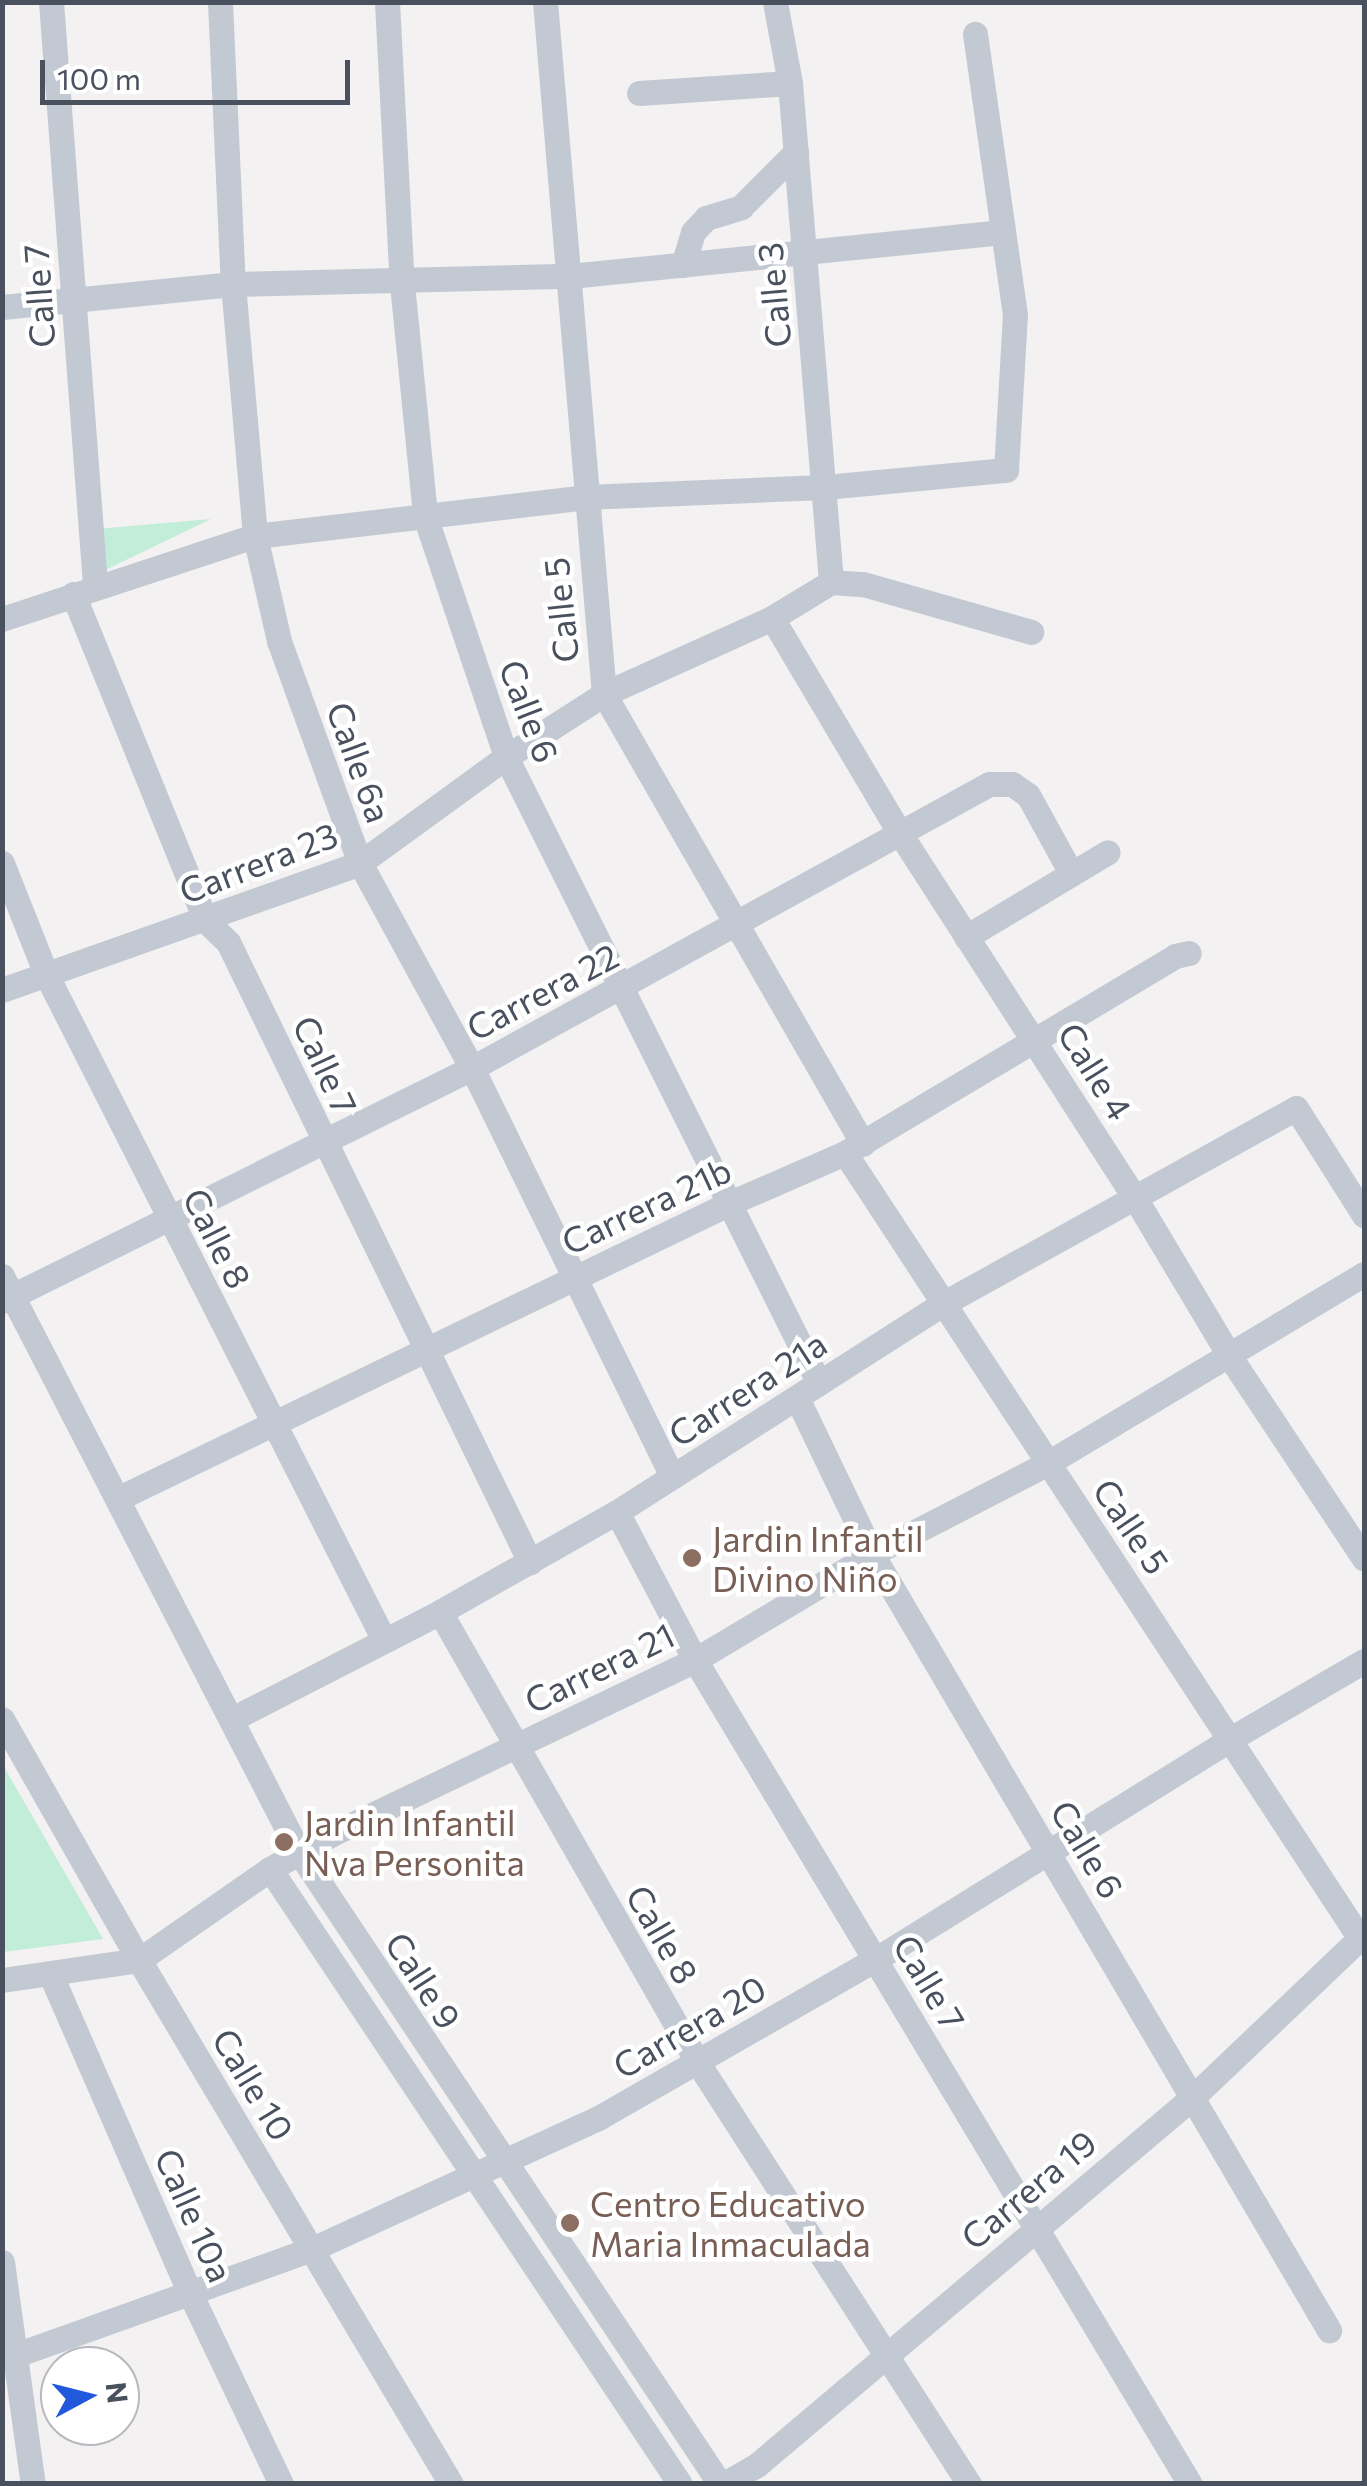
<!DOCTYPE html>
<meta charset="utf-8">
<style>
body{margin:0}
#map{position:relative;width:1367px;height:2486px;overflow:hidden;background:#f3f1f1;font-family:Commissioner,sans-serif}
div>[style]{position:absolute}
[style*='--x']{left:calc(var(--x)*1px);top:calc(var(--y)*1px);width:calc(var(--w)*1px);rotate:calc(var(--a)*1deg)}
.green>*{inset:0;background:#c2eed9}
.minor>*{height:25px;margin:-12.5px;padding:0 12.5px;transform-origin:12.5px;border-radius:12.5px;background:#c3c9d2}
.dots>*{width:28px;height:28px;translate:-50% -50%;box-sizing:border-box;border:5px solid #fff;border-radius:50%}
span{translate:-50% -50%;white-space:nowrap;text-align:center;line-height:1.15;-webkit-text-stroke:9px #fff;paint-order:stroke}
.street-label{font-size:35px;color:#4a515e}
.education-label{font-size:35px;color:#785e54}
.left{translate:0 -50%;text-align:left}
.frame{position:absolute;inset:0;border:5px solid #4a515e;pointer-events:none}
.north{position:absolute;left:40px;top:2346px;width:100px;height:100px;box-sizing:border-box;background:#fff;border:2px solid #b7b9bf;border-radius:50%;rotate:83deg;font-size:28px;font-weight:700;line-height:40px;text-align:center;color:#4a515e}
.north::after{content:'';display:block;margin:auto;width:35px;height:45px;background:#2259dc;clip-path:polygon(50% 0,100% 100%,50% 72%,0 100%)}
.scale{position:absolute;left:40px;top:60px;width:310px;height:45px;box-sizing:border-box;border:5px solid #4a515e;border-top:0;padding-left:12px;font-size:30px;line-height:35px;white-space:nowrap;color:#4a515e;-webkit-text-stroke:8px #fff;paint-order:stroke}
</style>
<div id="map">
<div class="green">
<i style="clip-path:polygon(211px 519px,99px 573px,96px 529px)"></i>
<i style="clip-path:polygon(3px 1765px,103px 1939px,3px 1952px)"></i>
</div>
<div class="minor">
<i style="--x:51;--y:2;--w:585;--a:85.68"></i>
<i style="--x:220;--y:2;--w:282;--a:87.4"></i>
<i style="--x:233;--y:284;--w:253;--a:85"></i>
<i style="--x:255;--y:536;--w:108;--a:77.1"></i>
<i style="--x:279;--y:641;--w:236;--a:70"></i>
<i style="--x:360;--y:863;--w:234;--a:61.4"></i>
<i style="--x:472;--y:1068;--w:455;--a:63.9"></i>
<i style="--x:387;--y:2;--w:282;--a:87"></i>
<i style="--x:402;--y:284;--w:233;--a:84.3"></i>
<i style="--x:425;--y:516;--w:254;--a:71.4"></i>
<i style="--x:506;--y:757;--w:700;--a:63.43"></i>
<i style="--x:545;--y:2;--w:695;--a:85.13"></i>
<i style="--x:604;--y:694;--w:519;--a:60.08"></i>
<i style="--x:775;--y:2;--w:82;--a:79.5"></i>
<i style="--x:790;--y:83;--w:501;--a:85.3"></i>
<i style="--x:639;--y:93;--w:151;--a:-3.8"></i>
<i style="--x:683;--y:265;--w:34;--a:-73"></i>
<i style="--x:693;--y:232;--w:19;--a:-47"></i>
<i style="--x:706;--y:218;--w:37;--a:-17"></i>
<i style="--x:741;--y:207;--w:78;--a:-45"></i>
<i style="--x:2;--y:307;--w:232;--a:-5.7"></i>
<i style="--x:233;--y:284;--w:337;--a:-1.4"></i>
<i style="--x:570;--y:276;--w:435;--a:-5.8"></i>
<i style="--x:831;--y:582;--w:32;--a:4"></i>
<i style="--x:863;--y:584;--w:175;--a:15.9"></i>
<i style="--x:73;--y:594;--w:353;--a:67.9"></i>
<i style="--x:206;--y:921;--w:30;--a:44"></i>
<i style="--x:228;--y:942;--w:690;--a:64.03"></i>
<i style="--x:772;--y:618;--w:249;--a:59.3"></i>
<i style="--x:899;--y:832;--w:435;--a:57.2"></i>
<i style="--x:1135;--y:1198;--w:185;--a:59.1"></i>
<i style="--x:1230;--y:1357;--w:242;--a:56.4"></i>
<i style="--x:2;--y:619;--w:266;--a:-18.2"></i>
<i style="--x:255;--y:536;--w:332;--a:-6.7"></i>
<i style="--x:585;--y:497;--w:240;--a:-2.4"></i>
<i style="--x:825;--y:487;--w:182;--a:-5.4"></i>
<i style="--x:1006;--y:470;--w:155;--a:-86.7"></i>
<i style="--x:1015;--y:315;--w:284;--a:-98.1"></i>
<i style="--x:2;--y:863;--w:119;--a:68.4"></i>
<i style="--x:46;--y:974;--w:745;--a:63.09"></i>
<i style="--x:966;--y:937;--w:165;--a:-30.9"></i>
<i style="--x:2;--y:990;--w:380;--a:-19.5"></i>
<i style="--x:360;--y:863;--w:180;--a:-36"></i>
<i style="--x:506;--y:757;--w:117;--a:-32.7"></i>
<i style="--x:604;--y:694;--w:184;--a:-24.3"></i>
<i style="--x:772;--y:618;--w:69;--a:-31.4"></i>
<i style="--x:845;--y:1153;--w:937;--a:56.75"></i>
<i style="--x:2;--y:1276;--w:648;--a:62.72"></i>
<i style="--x:299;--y:1852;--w:759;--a:56.33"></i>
<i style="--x:2;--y:1301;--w:525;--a:-26.37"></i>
<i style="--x:472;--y:1068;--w:590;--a:-28.78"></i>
<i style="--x:989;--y:784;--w:23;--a:0"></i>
<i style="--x:1012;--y:784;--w:19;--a:35"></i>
<i style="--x:1028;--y:795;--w:89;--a:61.1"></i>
<i style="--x:797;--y:1398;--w:173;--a:64.3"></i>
<i style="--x:872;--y:1554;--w:901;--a:59.51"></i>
<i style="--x:119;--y:1498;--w:678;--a:-25.77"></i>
<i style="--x:730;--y:1203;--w:125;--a:-23.5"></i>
<i style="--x:845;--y:1153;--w:384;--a:-30.8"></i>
<i style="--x:1175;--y:956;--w:14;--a:-12"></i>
<i style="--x:617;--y:1512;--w:167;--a:62.2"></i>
<i style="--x:695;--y:1660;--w:961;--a:59.01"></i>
<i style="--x:440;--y:1612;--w:520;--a:60.23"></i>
<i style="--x:698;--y:2063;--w:501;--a:57.23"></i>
<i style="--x:2;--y:1719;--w:277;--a:60.4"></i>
<i style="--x:139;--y:1960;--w:610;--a:59.23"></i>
<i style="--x:232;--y:1719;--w:234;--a:-27.2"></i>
<i style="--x:440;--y:1612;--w:203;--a:-29.5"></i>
<i style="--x:617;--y:1512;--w:390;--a:-32.6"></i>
<i style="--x:946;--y:1302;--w:400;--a:-29"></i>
<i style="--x:1296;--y:1108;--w:127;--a:57.6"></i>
<i style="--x:270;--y:1869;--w:739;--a:56.31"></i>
<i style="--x:50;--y:1973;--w:347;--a:66.4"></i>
<i style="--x:189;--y:2291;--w:214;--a:64.5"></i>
<i style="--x:2;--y:1980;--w:138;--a:-8.3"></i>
<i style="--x:139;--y:1960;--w:160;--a:-34.8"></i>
<i style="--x:270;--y:1869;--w:71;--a:-29.4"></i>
<i style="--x:332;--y:1834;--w:403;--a:-25.6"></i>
<i style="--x:695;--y:1660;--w:206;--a:-30.9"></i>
<i style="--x:872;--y:1554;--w:198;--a:-27.3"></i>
<i style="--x:1048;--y:1463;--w:368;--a:-30.9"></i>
<i style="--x:2;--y:2262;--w:224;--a:82.1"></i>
<i style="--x:2;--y:2360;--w:329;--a:-19.7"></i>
<i style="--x:312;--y:2249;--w:317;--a:-24.6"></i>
<i style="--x:600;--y:2117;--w:318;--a:-29.8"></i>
<i style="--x:876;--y:1959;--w:419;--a:-31.8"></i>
<i style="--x:1232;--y:1738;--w:153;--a:-30.3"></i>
<i style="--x:724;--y:2484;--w:38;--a:-30"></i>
<i style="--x:757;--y:2465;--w:571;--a:-40.17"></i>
<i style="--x:1193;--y:2097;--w:236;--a:-43.6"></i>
</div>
<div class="dots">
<i style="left:692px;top:1558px;background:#8d6e63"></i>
<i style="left:284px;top:1842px;background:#8d6e63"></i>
<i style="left:570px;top:2223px;background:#8d6e63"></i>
</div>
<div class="street-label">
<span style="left:773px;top:295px;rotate:-95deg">Calle 3</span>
<span style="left:38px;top:296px;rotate:-94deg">Calle 7</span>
<span style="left:560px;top:610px;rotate:-96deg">Calle 5</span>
<span style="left:530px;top:711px;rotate:69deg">Calle 6</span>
<span style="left:360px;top:762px;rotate:70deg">Calle 6a</span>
<span style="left:258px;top:862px;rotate:-21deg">Carrera 23</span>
<span style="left:542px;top:991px;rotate:-28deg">Carrera 22</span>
<span style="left:326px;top:1065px;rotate:65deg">Calle 7</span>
<span style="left:1096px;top:1071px;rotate:58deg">Calle 4</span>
<span style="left:646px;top:1205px;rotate:-25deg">Carrera 21b</span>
<span style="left:218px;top:1238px;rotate:63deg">Calle 8</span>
<span style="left:747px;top:1388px;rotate:-33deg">Carrera 21a</span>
<span style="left:1132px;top:1526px;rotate:56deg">Calle 5</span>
<span style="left:599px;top:1667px;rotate:-26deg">Carrera 21</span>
<span style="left:1088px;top:1849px;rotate:59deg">Calle 6</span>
<span style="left:663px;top:1934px;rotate:60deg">Calle 8</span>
<span style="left:424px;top:1980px;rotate:57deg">Calle 9</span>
<span style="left:930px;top:1982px;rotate:59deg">Calle 7</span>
<span style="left:689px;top:2026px;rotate:-30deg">Carrera 20</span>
<span style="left:254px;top:2084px;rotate:59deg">Calle 10</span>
<span style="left:1028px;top:2189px;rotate:-40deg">Carrera 19</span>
<span style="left:195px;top:2215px;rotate:66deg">Calle 10a</span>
</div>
<div class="education-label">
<span class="left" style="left:712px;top:1558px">Jardin Infantil<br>Divino Niño</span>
<span class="left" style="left:304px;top:1842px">Jardin Infantil<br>Nva Personita</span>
<span class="left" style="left:590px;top:2223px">Centro Educativo<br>Maria Inmaculada</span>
</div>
<div class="frame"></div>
<div class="north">N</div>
<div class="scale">100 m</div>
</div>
